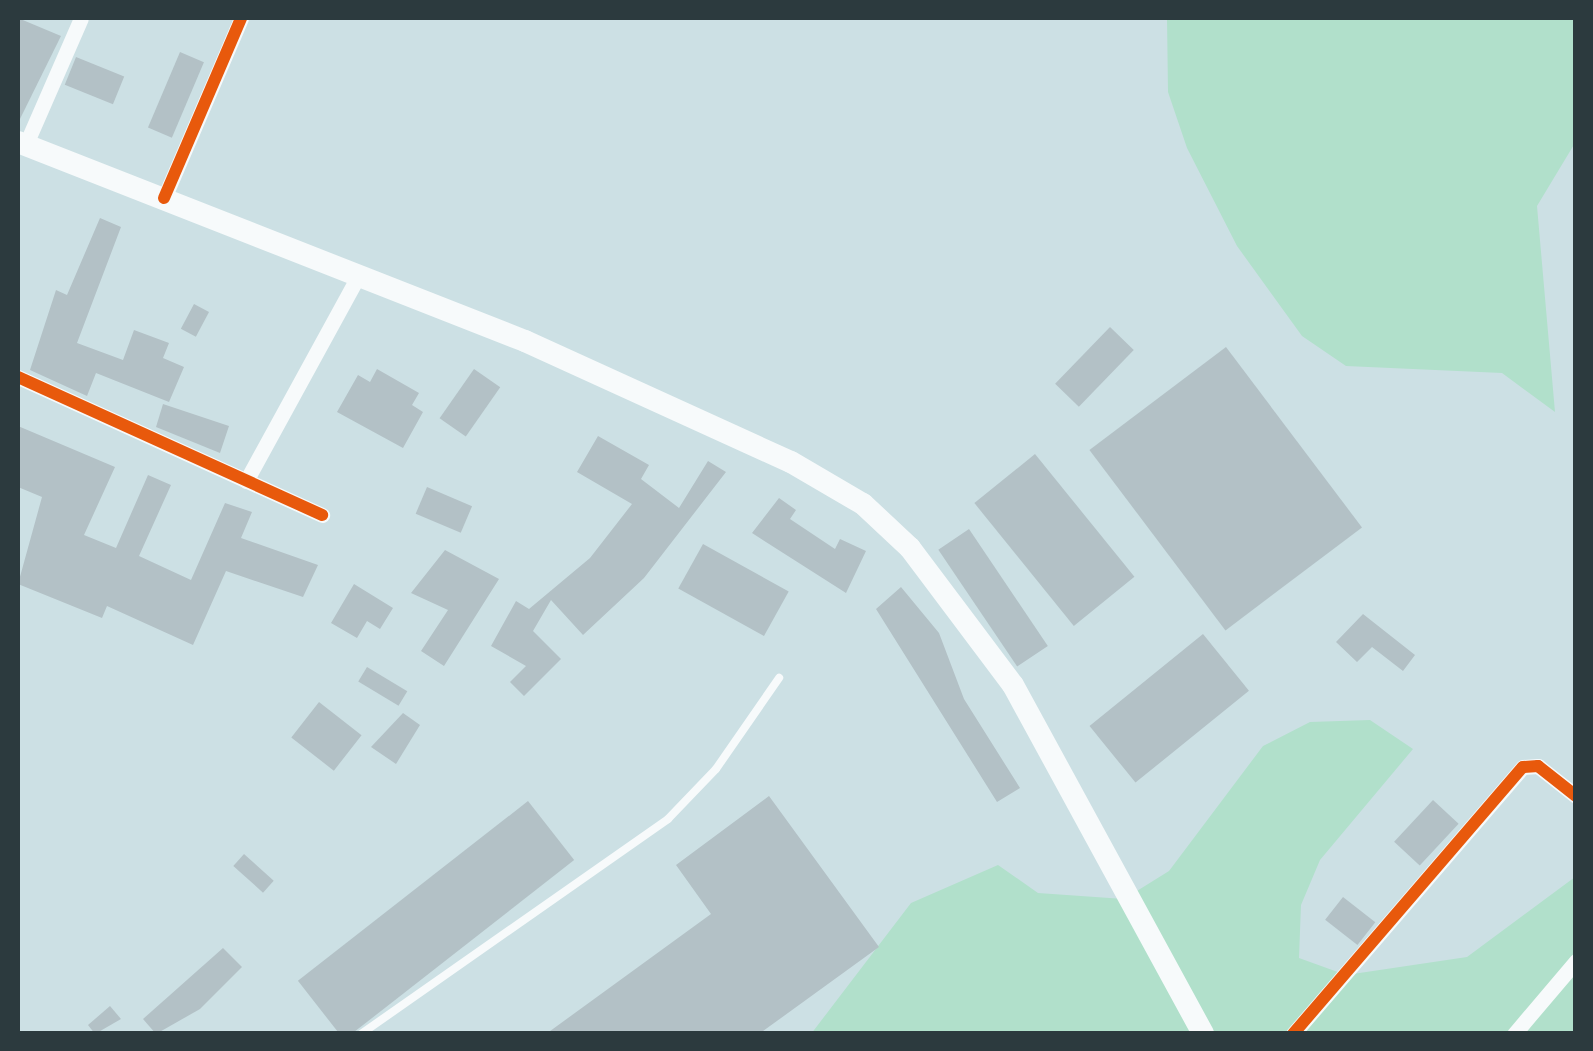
<!DOCTYPE html>
<style>
body{margin:0}
#map{position:relative;width:1593px;height:1051px;overflow:hidden;background:#cce0e4;font-family:Cabin,sans-serif}
div>[style]{position:absolute}
[style*='--x']{left:calc(var(--x)*1px);top:calc(var(--y)*1px);width:calc(var(--w)*1px);rotate:calc(var(--a)*1deg)}
.green>*{inset:0;background:#b1e0cb}
.building>*{inset:0;background:#b3c1c6;transform-origin:0 0}
.lane>*{height:8px;margin:-4px;padding:0 4px;transform-origin:4px;border-radius:4px;background:#f7fafb}
.street>*{height:15px;margin:-7.5px;padding:0 7.5px;transform-origin:7.5px;border-radius:7.5px;background:#f7fafb}
.secondary>*{height:22px;margin:-11px;padding:0 11px;transform-origin:11px;border-radius:11px;background:#f7fafb}
.cycleway>*{height:12px;margin:-6px;padding:0 6px;transform-origin:6px;border-radius:6px;background:#e8590c}
span{translate:-50% -50%;white-space:nowrap;text-align:center;line-height:1.15;-webkit-text-stroke:9px #cef4fc;paint-order:stroke}
.frame{position:absolute;inset:0;border:20px solid #2c3a3e;pointer-events:none}
</style>
<div id="map">
<div class="green">
<i style="clip-path:polygon(1167px 18px,1575px 18px,1575px 143px,1537px 206px,1555px 412px,1502px 373px,1346px 366px,1302px 336px,1237px 246px,1187px 148px,1168px 92px)"></i>
<i style="clip-path:polygon(1370px 720px,1413px 749px,1320px 860px,1301px 905px,1299px 958px,1346px 975px,1467px 957px,1575px 877px,1575px 1033px,811px 1034px,911px 903px,998px 865px,1038px 893px,1124px 899px,1169px 871px,1263px 746px,1310px 722px)"></i>
</div>
<div class="building">
<i style="clip-path:polygon(18px 18px,61px 36px,18px 123px)"></i>
<i style="left:180px;top:52px;width:26px;height:82px;rotate:23deg"></i>
<i style="left:76px;top:57px;width:52px;height:30px;rotate:22deg"></i>
<i style="clip-path:polygon(100px 218px,121px 227px,77px 343px,123px 360px,134px 330px,169px 343px,163px 358px,184px 367px,169px 402px,96px 373px,87px 396px,30px 370px,56px 290px,67px 295px)"></i>
<i style="left:194px;top:304px;width:17px;height:28px;rotate:28deg"></i>
<i style="left:1110px;top:327px;width:33px;height:79px;rotate:44deg"></i>
<i style="left:1226px;top:347px;width:226px;height:171px;rotate:53deg"></i>
<i style="clip-path:polygon(377px 369px,419px 393px,412px 405px,423px 412px,403px 448px,337px 412px,358px 375px,370px 382px)"></i>
<i style="left:474px;top:369px;width:32px;height:60px;rotate:35deg"></i>
<i style="clip-path:polygon(163px 404px,229px 426px,220px 453px,156px 427px)"></i>
<i style="clip-path:polygon(18px 426px,115px 467px,84px 535px,116px 548px,148px 475px,171px 485px,139px 556px,191px 580px,225px 503px,252px 512px,241px 538px,318px 565px,303px 597px,226px 571px,193px 645px,107px 606px,102px 618px,18px 584px,42px 497px,18px 487px)"></i>
<i style="clip-path:polygon(598px 436px,649px 465px,641px 479px,679px 508px,708px 461px,726px 472px,644px 578px,583px 635px,551px 600px,533px 631px,561px 659px,524px 696px,510px 682px,526px 666px,491px 646px,516px 601px,529px 609px,590px 558px,632px 504px,577px 472px)"></i>
<i style="left:1035px;top:454px;width:158px;height:78px;rotate:51deg"></i>
<i style="left:427px;top:487px;width:49px;height:29px;rotate:23deg"></i>
<i style="clip-path:polygon(779px 498px,796px 510px,790px 519px,835px 549px,840px 539px,866px 551px,846px 593px,752px 533px)"></i>
<i style="left:969px;top:529px;width:141px;height:37px;rotate:56deg"></i>
<i style="left:703px;top:544px;width:98px;height:51px;rotate:29deg"></i>
<i style="clip-path:polygon(445px 550px,499px 579px,444px 666px,421px 651px,448px 610px,411px 593px)"></i>
<i style="clip-path:polygon(354px 584px,393px 608px,380px 629px,367px 621px,357px 638px,331px 623px)"></i>
<i style="clip-path:polygon(901px 587px,939px 633px,964px 699px,1020px 788px,997px 802px,876px 609px)"></i>
<i style="clip-path:polygon(1363px 614px,1415px 655px,1403px 671px,1372px 647px,1357px 662px,1336px 642px)"></i>
<i style="left:1203px;top:634px;width:73px;height:146px;rotate:51deg"></i>
<i style="left:367px;top:667px;width:47px;height:17px;rotate:31deg"></i>
<i style="left:319px;top:702px;width:54px;height:45px;rotate:38deg"></i>
<i style="clip-path:polygon(403px 713px,420px 725px,396px 764px,371px 747px)"></i>
<i style="clip-path:polygon(769px 796px,879px 947px,759px 1034px,546px 1034px,711px 914px,676px 865px)"></i>
<i style="left:1433px;top:800px;width:35px;height:57px;rotate:43deg"></i>
<i style="left:528px;top:801px;width:75px;height:292px;rotate:52deg"></i>
<i style="left:244px;top:854px;width:40px;height:16px;rotate:42deg"></i>
<i style="left:1343px;top:897px;width:41px;height:29px;rotate:38deg"></i>
<i style="clip-path:polygon(223px 948px,242px 967px,200px 1009px,156px 1034px,143px 1019px)"></i>
<i style="clip-path:polygon(110px 1006px,121px 1019px,95px 1034px,88px 1025px)"></i>
</div>
<div class="lane">
<i style="--x:361;--y:1034;--w:375;--a:-35"></i>
<i style="--x:668;--y:819;--w:69;--a:-46.2"></i>
<i style="--x:716;--y:769;--w:111;--a:-55.3"></i>
</div>
<div class="street">
<i style="--x:26;--y:144;--w:137;--a:-66.4"></i>
<i style="--x:164;--y:198;--w:196;--a:-66.8"></i>
<i style="--x:18;--y:377;--w:334;--a:24.4"></i>
<i style="--x:246;--y:481;--w:235;--a:-61.3"></i>
<i style="--x:1293;--y:1034;--w:352;--a:-49.3"></i>
<i style="--x:1523;--y:767;--w:15;--a:-4"></i>
<i style="--x:1538;--y:766;--w:48;--a:38.3"></i>
<i style="--x:1514;--y:1034;--w:96;--a:-49.7"></i>
</div>
<div class="secondary">
<i style="--x:18;--y:142;--w:545;--a:21.43"></i>
<i style="--x:525;--y:341;--w:292;--a:24.5"></i>
<i style="--x:791;--y:462;--w:83;--a:30.3"></i>
<i style="--x:863;--y:504;--w:64;--a:43.1"></i>
<i style="--x:910;--y:548;--w:171;--a:53.1"></i>
<i style="--x:1013;--y:685;--w:397;--a:61.4"></i>
</div>
<div class="cycleway">
<i style="--x:164;--y:198;--w:196;--a:-66.8"></i>
<i style="--x:18;--y:377;--w:334;--a:24.4"></i>
<i style="--x:1293;--y:1034;--w:352;--a:-49.3"></i>
<i style="--x:1523;--y:767;--w:15;--a:-4"></i>
<i style="--x:1538;--y:766;--w:48;--a:38.3"></i>
</div>
<div class="frame"></div>
</div>
